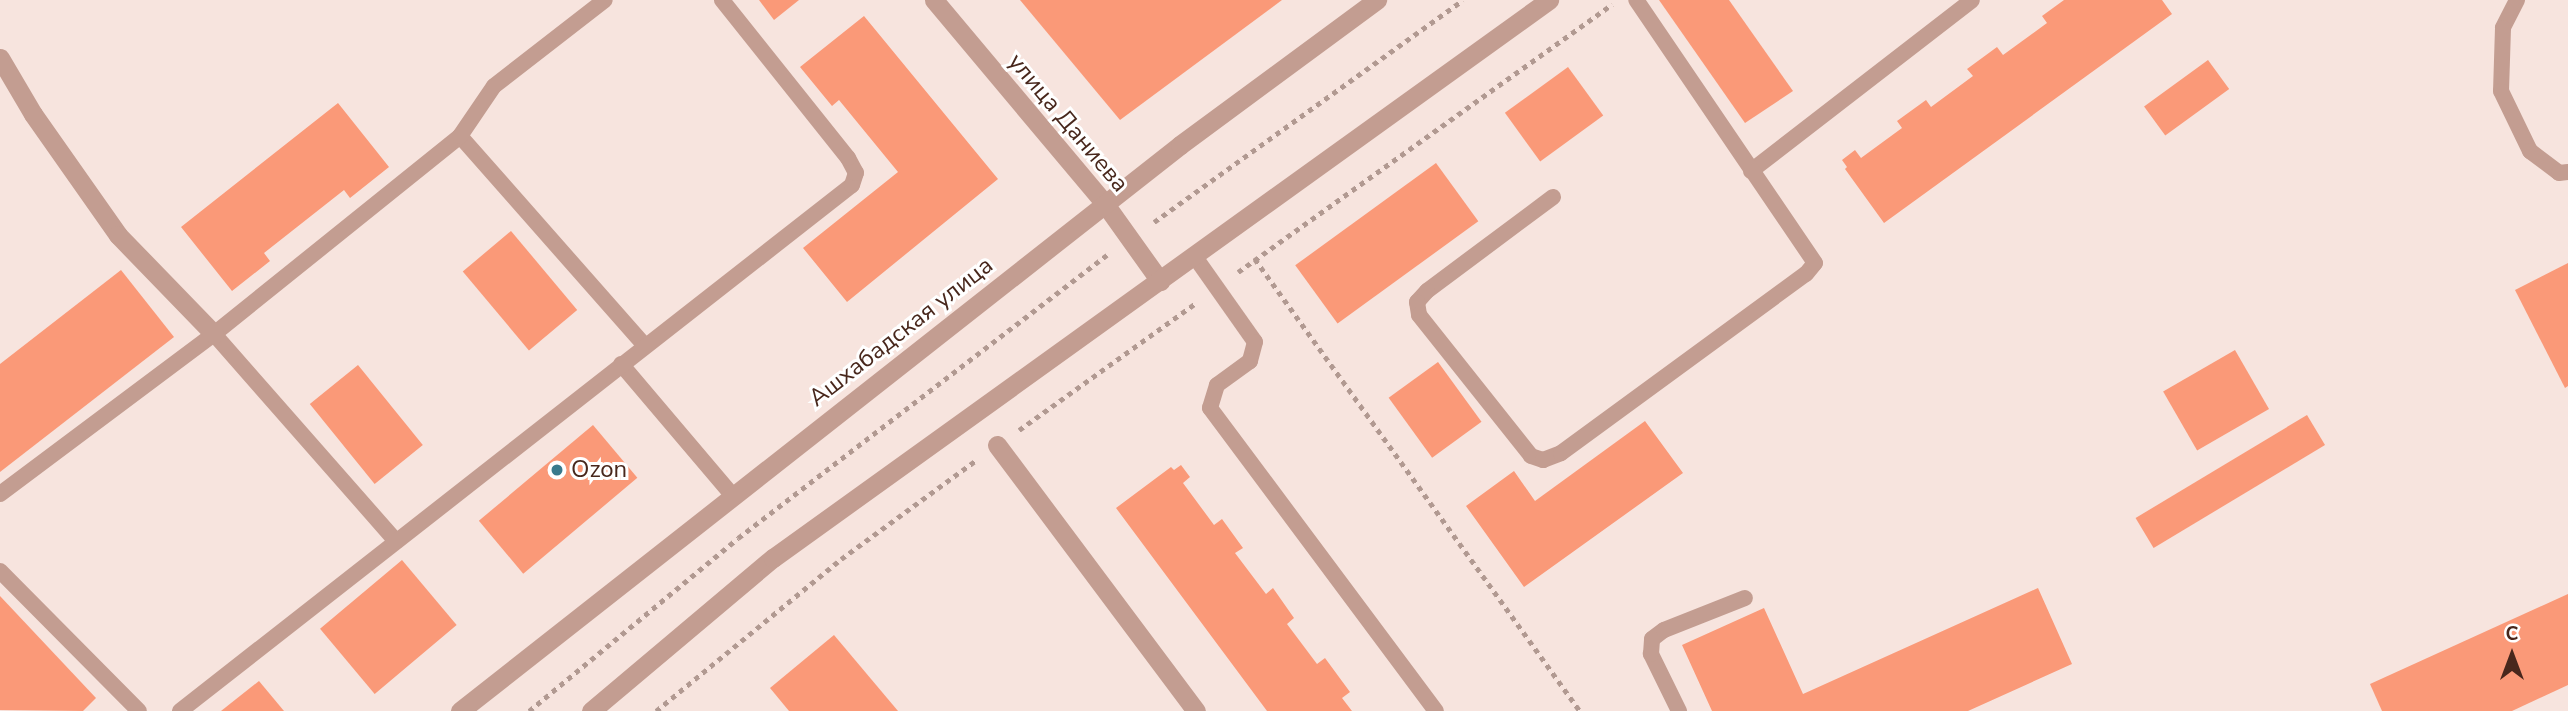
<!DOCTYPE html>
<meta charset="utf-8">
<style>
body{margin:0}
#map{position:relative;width:2568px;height:711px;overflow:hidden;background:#f7e4de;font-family:"Nunito Sans",sans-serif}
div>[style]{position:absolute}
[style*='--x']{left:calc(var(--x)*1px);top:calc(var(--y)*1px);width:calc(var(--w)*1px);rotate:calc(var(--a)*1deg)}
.building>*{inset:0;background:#fa9978;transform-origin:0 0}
.path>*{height:4.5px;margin-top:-2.25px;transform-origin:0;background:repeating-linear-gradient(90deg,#b19991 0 5px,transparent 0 10px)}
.service>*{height:16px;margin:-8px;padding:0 8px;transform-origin:8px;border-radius:8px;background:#c39d91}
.minor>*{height:19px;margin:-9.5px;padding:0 9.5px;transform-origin:9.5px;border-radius:9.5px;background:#c39d91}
.dots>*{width:19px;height:19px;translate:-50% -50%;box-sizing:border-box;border:4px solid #fff;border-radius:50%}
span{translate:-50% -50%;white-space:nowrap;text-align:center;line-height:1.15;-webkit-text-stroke:6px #fff;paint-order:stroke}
.street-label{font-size:24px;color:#48271c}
.poi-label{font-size:24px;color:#48271c}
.left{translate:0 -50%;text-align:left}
.north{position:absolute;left:2477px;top:620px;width:70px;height:70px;-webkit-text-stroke:5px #fff;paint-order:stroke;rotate:0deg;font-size:19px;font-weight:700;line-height:28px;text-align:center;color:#48271c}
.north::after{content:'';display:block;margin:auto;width:24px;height:32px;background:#48271c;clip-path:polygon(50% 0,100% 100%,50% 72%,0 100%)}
</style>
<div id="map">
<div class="building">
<i style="clip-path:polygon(759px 0,799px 0,774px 20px)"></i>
<i style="clip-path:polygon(1020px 0,1282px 0,1120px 120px)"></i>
<i style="clip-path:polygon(1659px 0,1729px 0,1793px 91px,1745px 123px)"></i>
<i style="clip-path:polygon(2064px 0,2162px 0,2172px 14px,1884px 223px,1845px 169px,1847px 167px,1842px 160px,1855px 150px,1861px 158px,1902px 128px,1897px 121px,1926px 100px,1931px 107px,1973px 76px,1967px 69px,1997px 47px,2003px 55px,2047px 23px,2042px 16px)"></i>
<i style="clip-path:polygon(864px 16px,998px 179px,847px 302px,803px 248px,898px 172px,839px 100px,832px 106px,800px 67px)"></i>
<i style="left:2208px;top:60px;width:36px;height:79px;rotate:54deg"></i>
<i style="left:1568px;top:67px;width:60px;height:78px;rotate:54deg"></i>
<i style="clip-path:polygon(338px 103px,389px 167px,350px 198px,344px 190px,264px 253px,270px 261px,232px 291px,181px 227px)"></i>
<i style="left:1436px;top:163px;width:72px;height:174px;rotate:54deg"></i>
<i style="left:511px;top:231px;width:103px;height:63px;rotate:50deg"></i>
<i style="clip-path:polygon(2568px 263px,2568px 386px,2565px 388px,2515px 290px)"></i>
<i style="clip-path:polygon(121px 270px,174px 337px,0 472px,0 364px)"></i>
<i style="left:2235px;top:350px;width:68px;height:83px;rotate:60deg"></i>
<i style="left:1438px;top:362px;width:74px;height:61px;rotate:54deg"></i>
<i style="left:358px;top:365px;width:103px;height:62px;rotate:51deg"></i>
<i style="left:2307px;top:415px;width:35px;height:200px;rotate:59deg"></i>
<i style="clip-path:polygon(1645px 421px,1683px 473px,1524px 587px,1466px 506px,1514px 471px,1535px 501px)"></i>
<i style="left:593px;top:425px;width:69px;height:149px;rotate:50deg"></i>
<i style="clip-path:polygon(1181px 465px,1190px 477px,1183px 483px,1214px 525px,1222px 519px,1243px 548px,1235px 553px,1266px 594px,1273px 588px,1294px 618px,1287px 624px,1317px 664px,1325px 658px,1350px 692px,1342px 698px,1352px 711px,1267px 711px,1116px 508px,1171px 467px,1174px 470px)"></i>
<i style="left:402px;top:560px;width:85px;height:107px;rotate:50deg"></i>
<i style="clip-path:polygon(2038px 588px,2072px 664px,1968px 711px,1712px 711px,1682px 645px,1764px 608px,1803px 694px)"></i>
<i style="clip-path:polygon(2568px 594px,2568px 685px,2512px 711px,2382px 711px,2370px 684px)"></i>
<i style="clip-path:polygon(0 596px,96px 698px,83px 711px,0 710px)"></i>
<i style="clip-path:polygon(834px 635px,898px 711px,789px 711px,770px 688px)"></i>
<i style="clip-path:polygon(259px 681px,284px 711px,221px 711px)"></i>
</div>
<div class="path">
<i style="--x:1154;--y:222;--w:380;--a:-35.7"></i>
<i style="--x:1255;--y:259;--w:557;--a:54.28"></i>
<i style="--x:1238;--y:272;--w:460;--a:-35.6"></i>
<i style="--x:1019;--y:430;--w:219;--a:-35.7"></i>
<i style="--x:529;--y:711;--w:271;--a:-39.6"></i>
<i style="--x:738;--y:538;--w:465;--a:-37.5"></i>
<i style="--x:656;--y:711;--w:239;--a:-39.4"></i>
<i style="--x:841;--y:559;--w:166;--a:-36.2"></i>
</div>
<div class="service">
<i style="--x:2517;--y:0;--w:31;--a:117"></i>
<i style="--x:2503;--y:28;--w:63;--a:91.8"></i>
<i style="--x:2501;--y:91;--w:67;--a:64.2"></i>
<i style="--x:2530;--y:151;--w:36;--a:37"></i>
<i style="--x:2559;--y:173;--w:9;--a:-6"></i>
<i style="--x:460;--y:136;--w:278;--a:48.6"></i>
<i style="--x:1751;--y:171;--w:279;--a:-37.7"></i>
<i style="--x:1553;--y:197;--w:157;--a:143.3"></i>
<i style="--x:1427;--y:291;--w:15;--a:132"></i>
<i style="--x:1417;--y:302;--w:13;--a:81"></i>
<i style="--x:1419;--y:315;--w:180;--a:51.5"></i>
<i style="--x:1531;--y:456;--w:13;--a:18"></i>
<i style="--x:1543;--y:460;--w:19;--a:-21"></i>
<i style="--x:1561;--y:453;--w:303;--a:-36.2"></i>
<i style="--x:1806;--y:274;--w:14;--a:-51"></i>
<i style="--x:1815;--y:263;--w:318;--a:-124.2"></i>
<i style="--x:1195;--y:257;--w:104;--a:54.8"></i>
<i style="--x:1255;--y:342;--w:20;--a:105"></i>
<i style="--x:1250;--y:361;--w:41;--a:144"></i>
<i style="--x:1217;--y:385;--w:24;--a:107"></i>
<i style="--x:1210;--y:408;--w:378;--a:53.3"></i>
<i style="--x:214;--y:334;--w:276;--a:48.7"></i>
<i style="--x:621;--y:364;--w:172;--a:49.7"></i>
<i style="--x:0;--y:494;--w:267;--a:-36.8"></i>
<i style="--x:214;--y:334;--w:316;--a:-38.8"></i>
<i style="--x:460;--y:136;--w:60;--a:-55.8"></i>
<i style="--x:494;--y:86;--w:140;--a:-37.8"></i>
<i style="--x:0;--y:571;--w:197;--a:45.2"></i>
<i style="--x:180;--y:711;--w:853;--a:-38.05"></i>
<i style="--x:852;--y:185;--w:13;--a:-72"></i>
<i style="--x:856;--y:173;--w:17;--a:-118"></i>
<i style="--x:848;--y:158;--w:202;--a:-128.6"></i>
<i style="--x:1679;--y:711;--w:64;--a:-116.2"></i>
<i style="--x:1651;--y:654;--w:15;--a:-86"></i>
<i style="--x:1652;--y:639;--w:15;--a:-37"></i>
<i style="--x:1664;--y:630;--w:87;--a:-21.6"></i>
</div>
<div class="minor">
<i style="--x:934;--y:0;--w:266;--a:50"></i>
<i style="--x:1105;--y:204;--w:95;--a:54.5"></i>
<i style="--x:0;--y:58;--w:65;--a:59.5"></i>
<i style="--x:33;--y:114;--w:148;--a:54.9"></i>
<i style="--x:118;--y:235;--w:138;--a:45.9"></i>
<i style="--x:997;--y:445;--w:332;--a:53.2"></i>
<i style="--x:460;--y:711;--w:916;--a:-38.17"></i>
<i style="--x:1180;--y:145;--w:245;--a:-36.4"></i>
<i style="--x:591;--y:711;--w:238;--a:-40.1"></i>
<i style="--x:773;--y:558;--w:956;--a:-35.72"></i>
</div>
<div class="dots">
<i style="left:557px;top:470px;background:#397a8d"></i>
</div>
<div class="street-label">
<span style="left:1068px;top:123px;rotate:50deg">улица Даниева</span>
<span style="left:901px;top:332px;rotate:-38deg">Ашхабадская улица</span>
</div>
<div class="poi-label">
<span class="left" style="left:571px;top:470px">Ozon</span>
</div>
<div class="north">С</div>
</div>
